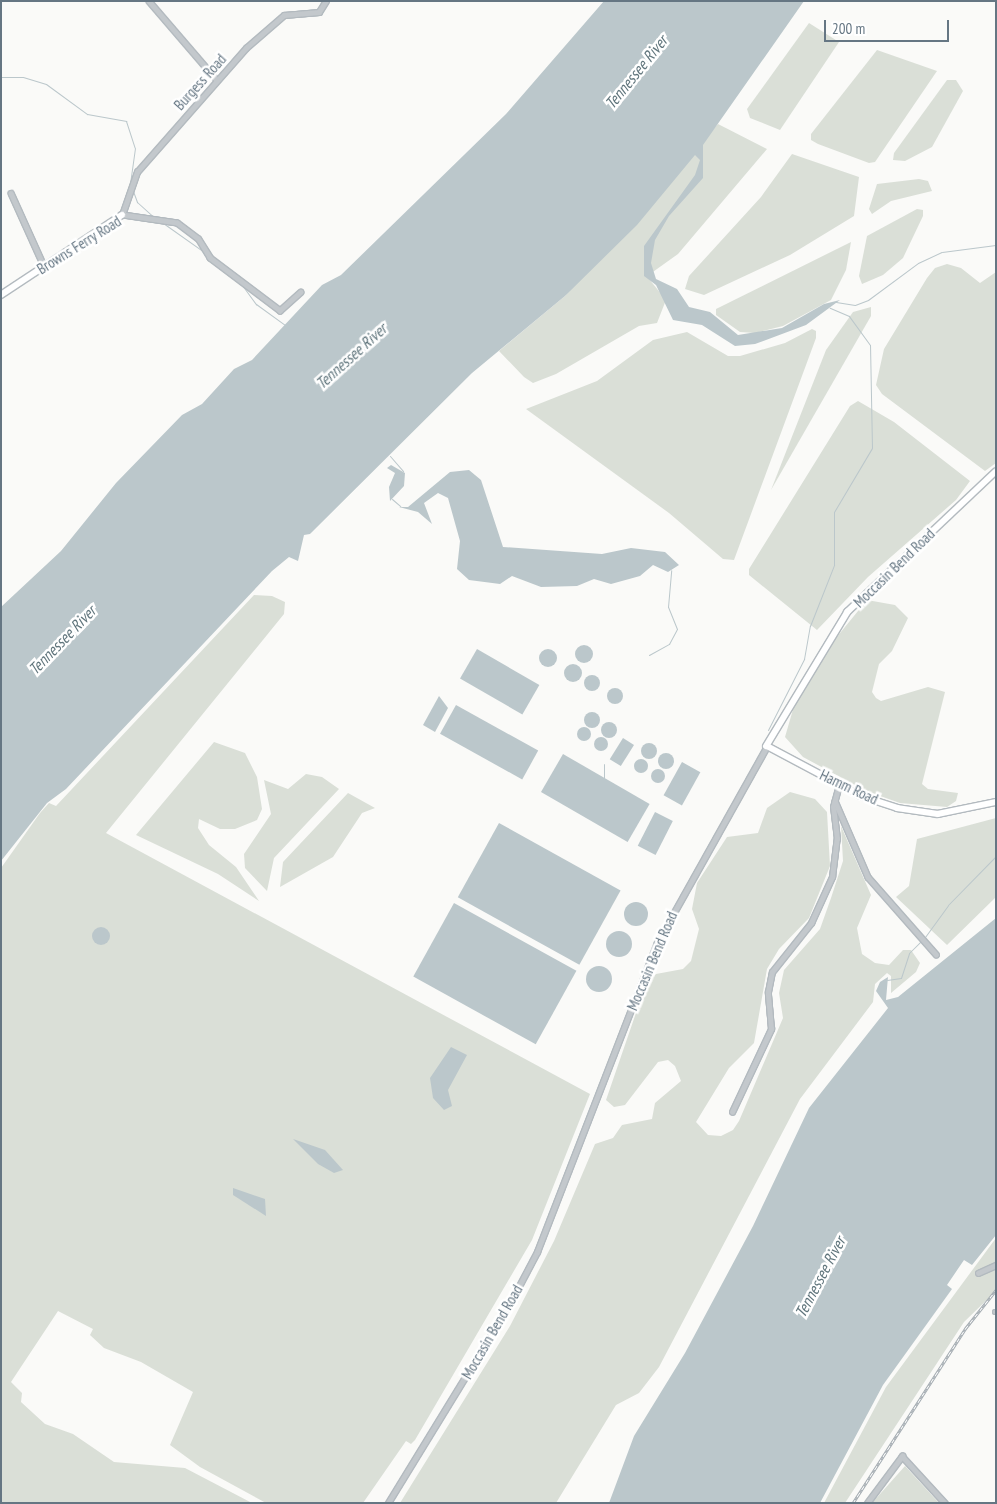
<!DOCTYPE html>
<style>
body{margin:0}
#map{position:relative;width:997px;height:1504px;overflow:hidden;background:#fafaf8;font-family:"PT Sans Narrow",sans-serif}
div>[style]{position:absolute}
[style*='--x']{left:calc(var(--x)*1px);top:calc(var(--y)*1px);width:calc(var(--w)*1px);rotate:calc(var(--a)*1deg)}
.green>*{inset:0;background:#dadfd7}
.water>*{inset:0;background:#bbc7cb;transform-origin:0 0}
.round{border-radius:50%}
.stream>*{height:1px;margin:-0.5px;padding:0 0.5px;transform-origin:0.5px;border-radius:0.5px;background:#bbc7cb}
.roads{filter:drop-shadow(1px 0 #b3babf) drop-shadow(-1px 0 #b3babf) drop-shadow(0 1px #b3babf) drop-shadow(0 -1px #b3babf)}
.street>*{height:4.5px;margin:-2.25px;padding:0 2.25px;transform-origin:2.25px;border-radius:2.25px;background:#c3c8cc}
.secondary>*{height:5.5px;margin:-2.75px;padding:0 2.75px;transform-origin:2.75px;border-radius:2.75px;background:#fff}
.rail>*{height:3px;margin-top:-1.5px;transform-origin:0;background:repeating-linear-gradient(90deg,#fff 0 4px,#a2aab0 0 8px);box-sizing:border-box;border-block:1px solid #a2aab0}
span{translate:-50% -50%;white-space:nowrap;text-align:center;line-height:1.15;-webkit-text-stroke:5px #fff;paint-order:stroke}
.street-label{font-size:15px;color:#657683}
.water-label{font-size:16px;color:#60757c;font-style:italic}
.frame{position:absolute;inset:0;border:2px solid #657683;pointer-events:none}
.scale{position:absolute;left:824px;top:20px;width:125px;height:22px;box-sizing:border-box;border:2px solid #657683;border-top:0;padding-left:6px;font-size:15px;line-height:18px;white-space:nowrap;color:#657683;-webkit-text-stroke:4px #fff;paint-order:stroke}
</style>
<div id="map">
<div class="green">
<i style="clip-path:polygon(809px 23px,839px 42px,780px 130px,750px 118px,747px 109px)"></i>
<i style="clip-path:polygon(877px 50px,937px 71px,875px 162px,869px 163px,818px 144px,811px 140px,811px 134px)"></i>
<i style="clip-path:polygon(947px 80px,956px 80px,963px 91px,932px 147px,905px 161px,893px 160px,894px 153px)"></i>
<i style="clip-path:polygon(718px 124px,767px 149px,678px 254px,650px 274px,649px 279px,666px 300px,657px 323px,639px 326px,556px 374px,533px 383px,524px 377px,499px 351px,565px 296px)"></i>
<i style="clip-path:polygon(792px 154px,859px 177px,854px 216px,790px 255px,704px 295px,685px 289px,689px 276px,761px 197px)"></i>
<i style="clip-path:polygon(919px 179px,928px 181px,932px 191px,891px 201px,872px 214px,869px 209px,877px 184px)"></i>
<i style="clip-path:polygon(917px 209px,923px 210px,923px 216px,903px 258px,883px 275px,862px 284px,859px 276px,867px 236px)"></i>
<i style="clip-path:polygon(851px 242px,846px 270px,831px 300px,783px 326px,755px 333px,740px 332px,716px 315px,716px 309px)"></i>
<i style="clip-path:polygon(947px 264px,961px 268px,980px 283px,996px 272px,996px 463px,985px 471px,882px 394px,876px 385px,884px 349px,927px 278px,935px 268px)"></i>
<i style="clip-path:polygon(871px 307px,871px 316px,771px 490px,826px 350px,853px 312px)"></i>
<i style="clip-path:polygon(812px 329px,816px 331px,816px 338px,734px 560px,723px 559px,669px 513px,526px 409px,597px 381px,653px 340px,687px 332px,728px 356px,740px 356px,785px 343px)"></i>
<i style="clip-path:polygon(858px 401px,894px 422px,970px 481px,956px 500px,868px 577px,817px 630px,749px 575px,749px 569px,850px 406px)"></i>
<i style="clip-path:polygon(254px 595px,272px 596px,285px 602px,284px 614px,106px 833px,590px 1094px,532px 1240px,415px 1440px,411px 1444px,406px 1441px,363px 1503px,266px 1503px,200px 1467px,170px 1445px,193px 1392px,141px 1362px,104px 1348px,90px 1335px,93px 1329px,58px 1311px,11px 1382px,22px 1393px,21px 1402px,45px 1424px,73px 1434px,114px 1462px,185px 1468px,252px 1503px,1px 1503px,1px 868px,40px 813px,49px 803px,56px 806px)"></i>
<i style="clip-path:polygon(867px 600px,895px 605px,908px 618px,892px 651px,879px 664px,872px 692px,876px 698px,881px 701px,928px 687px,945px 692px,922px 784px,928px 789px,958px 793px,956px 801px,947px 807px,900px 803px,866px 791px,803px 757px,785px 737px,794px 706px,827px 649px)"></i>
<i style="clip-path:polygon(214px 742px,245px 753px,257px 777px,262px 809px,257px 820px,235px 829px,220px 829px,199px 819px,198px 828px,209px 845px,236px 867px,259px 901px,218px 874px,136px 835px)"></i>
<i style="clip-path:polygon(306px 774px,322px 777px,339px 789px,274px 858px,267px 891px,245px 868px,244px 854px,271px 814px,264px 780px,288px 789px)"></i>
<i style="clip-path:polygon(790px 792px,815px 799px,827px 812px,830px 866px,809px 918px,779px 949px,767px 969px,754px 1043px,729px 1068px,696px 1122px,708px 1135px,721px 1136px,733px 1130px,739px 1121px,783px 1018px,779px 993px,784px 970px,820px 929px,831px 898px,843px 861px,841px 826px,871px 895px,857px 928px,862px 954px,875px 963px,889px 965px,903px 950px,911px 950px,920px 963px,916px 972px,891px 993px,891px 976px,887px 973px,875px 984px,873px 1002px,800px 1099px,659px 1367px,639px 1393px,616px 1405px,556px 1503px,400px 1503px,510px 1326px,554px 1241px,595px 1144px,613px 1138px,622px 1125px,652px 1119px,655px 1103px,681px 1081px,675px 1066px,668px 1060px,658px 1062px,625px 1105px,614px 1107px,606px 1100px,647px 981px,656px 974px,683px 969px,691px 961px,699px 929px,692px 909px,697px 883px,727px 837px,758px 833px,767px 808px)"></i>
<i style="clip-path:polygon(348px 793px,375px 808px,362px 813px,333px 857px,280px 887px,283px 862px)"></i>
<i style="clip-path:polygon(996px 818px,996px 897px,947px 945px,896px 897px,909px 886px,917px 839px)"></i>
<i style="clip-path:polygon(996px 1238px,996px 1291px,964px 1322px,845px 1503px,824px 1503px,886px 1387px)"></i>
<i style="clip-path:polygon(905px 1466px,939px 1503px,872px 1503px)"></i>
</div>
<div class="water">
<i style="clip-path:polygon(604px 1px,804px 1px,703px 145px,703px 178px,669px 216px,655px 240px,651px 263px,656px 279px,677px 289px,689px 307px,710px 312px,738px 335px,782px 328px,824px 304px,840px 300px,806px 325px,755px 344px,735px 346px,702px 325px,673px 320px,656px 285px,644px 276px,644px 246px,695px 175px,700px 160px,695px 155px,637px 225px,565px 296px,472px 373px,310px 534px,304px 535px,298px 561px,289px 557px,272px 571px,66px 789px,47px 803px,1px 861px,1px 607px,61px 551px,116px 483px,182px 415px,202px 404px,234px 369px,252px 360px,322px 285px,341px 275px,506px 114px)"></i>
<i style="clip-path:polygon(391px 465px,405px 473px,404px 486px,390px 501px,389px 487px,395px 473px,387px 468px)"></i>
<i style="clip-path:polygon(469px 470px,481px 480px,503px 547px,602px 554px,631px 548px,665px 552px,679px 565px,668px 572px,653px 565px,640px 576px,611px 584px,594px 579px,577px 586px,541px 587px,512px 576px,500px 584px,469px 580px,457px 569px,460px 541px,448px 498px,438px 493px,424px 503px,432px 524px,418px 512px,399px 507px,408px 507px,450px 472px)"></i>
<i class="round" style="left:575px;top:645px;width:18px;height:18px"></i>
<i style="left:477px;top:649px;width:72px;height:34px;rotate:30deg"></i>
<i class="round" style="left:539px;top:649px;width:18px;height:18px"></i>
<i class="round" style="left:564px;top:664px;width:18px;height:18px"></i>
<i class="round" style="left:584px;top:675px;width:16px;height:16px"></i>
<i class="round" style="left:607px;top:688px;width:16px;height:16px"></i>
<i style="clip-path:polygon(439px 696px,448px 708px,435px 732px,423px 725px)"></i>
<i style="left:456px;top:705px;width:94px;height:33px;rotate:29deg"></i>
<i class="round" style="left:584px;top:712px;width:16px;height:16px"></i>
<i class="round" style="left:601px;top:722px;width:16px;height:16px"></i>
<i class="round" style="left:577px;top:727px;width:14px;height:14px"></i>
<i class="round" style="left:594px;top:737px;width:14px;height:14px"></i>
<i style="left:623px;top:738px;width:13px;height:25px;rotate:32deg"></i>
<i class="round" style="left:641px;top:743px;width:16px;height:16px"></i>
<i class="round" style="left:658px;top:753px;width:16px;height:16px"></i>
<i style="left:563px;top:754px;width:100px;height:44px;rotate:30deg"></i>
<i class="round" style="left:634px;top:759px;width:14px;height:14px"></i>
<i style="left:682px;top:762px;width:21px;height:38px;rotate:29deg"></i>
<i class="round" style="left:651px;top:769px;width:14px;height:14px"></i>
<i style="left:655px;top:812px;width:20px;height:38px;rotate:27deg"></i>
<i style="left:499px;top:823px;width:139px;height:85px;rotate:29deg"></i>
<i class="round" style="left:624px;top:902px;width:24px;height:24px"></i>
<i style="left:454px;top:903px;width:140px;height:84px;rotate:29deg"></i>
<i style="clip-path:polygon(996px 918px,996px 1235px,972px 1265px,964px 1260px,947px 1285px,952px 1289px,883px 1385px,820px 1503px,609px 1503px,634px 1436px,685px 1353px,753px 1226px,809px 1108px,888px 1008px,876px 991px,880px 982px,888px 977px,886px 1000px,898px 997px)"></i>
<i class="round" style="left:92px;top:927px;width:18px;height:18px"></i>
<i class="round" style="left:606px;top:931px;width:26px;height:26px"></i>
<i class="round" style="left:586px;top:966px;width:26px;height:26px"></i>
<i style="clip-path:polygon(451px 1047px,467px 1055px,448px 1090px,452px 1106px,444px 1110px,433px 1098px,430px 1078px)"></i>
<i style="clip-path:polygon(293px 1139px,325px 1150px,343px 1170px,334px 1173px,318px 1164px)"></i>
<i style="clip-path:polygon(233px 1188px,265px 1199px,266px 1216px,233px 1195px)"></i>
</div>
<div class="stream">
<i style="--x:1;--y:77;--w:22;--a:0"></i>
<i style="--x:23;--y:77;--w:24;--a:17"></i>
<i style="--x:46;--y:84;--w:51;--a:36.2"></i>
<i style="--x:87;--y:114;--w:40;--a:10"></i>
<i style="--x:126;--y:121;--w:28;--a:72"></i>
<i style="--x:135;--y:148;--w:37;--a:98"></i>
<i style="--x:133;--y:191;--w:12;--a:70"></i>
<i style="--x:137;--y:202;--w:24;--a:42"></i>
<i style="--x:163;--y:223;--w:50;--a:35.3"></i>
<i style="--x:215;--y:264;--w:14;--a:36"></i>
<i style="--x:242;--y:285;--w:24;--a:54"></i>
<i style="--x:256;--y:304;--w:36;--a:36"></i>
<i style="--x:836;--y:302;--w:19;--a:9"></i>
<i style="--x:855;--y:305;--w:14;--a:-21"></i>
<i style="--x:868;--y:300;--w:62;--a:-36.5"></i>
<i style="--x:918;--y:263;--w:26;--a:-25"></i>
<i style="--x:942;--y:252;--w:54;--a:-7.4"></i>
<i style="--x:390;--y:456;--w:20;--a:49"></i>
<i style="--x:392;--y:499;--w:11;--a:41"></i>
<i style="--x:649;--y:655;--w:23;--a:-29"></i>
<i style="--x:669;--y:644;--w:17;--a:-62"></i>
<i style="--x:677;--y:629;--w:24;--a:-112"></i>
<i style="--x:668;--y:607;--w:37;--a:-85"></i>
<i style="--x:768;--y:730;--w:80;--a:-63.1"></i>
<i style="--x:804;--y:659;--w:34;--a:-80"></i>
<i style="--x:810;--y:626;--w:66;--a:-68.5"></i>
<i style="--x:834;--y:565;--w:53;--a:-90"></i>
<i style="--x:834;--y:512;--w:74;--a:-59.3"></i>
<i style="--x:872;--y:448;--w:103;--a:-91.1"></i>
<i style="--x:870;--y:345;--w:36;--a:-126"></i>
<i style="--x:849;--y:316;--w:21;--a:-157"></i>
<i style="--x:604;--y:778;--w:14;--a:-90"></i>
<i style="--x:925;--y:937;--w:39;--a:-54"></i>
<i style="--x:948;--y:905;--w:69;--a:-45.6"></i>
<i style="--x:887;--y:980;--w:14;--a:-8"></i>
<i style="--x:901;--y:978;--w:26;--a:-72"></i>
<i style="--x:909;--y:953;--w:18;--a:-45"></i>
</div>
<div class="roads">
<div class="street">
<i style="--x:149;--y:1;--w:104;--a:49.3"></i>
<i style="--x:11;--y:193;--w:80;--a:65.7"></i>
<i style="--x:301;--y:292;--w:28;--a:138"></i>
<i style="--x:280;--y:311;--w:88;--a:-142.9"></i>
<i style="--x:210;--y:258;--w:22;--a:-122"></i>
<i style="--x:198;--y:239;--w:26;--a:-143"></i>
<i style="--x:177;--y:223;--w:56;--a:-171.7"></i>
<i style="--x:122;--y:215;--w:46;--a:-70.8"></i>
<i style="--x:137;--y:172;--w:165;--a:-48.7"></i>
<i style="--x:246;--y:48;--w:50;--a:-41"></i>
<i style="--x:284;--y:15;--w:35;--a:-5"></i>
<i style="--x:319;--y:12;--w:13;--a:-58"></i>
<i style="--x:835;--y:801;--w:83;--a:66.5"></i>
<i style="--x:868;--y:877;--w:103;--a:48.6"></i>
<i style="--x:732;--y:1112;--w:92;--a:-64.8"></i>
<i style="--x:771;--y:1029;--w:37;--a:-95"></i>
<i style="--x:768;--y:992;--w:20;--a:-79"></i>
<i style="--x:772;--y:972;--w:63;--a:-51.5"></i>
<i style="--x:811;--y:923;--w:51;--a:-65.5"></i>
<i style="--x:832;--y:877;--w:38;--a:-83"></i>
<i style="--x:837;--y:839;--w:32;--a:-97"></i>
<i style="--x:833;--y:807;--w:24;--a:-75"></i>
<i style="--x:978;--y:1273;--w:20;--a:-24"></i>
<i style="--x:995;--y:1312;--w:1;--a:0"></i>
<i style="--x:388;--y:1503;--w:230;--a:-58.5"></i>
<i style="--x:508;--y:1307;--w:62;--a:-62.2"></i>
<i style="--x:537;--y:1252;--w:331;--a:-68.8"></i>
<i style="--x:657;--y:943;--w:226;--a:-60.8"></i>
<i style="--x:867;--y:1503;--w:59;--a:-53.3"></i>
<i style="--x:902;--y:1456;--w:64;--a:47.5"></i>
</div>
<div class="secondary">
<i style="--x:1;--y:295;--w:145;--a:-33.5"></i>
<i style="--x:996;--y:472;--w:204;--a:136.6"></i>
<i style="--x:848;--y:612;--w:157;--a:121.2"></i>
<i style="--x:767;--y:746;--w:106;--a:28"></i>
<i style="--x:861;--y:796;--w:38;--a:18"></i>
<i style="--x:897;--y:808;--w:41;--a:8.3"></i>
<i style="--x:938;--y:814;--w:59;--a:-11.7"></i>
</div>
</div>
<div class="rail">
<i style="--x:853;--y:1503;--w:207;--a:-57.2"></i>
<i style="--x:965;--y:1329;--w:50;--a:-51.5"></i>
</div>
<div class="street-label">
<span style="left:200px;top:82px;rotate:-48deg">Burgess Road</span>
<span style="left:79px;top:245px;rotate:-32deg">Browns Ferry Road</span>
<span style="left:894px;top:568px;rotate:-44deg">Moccasin Bend Road</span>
<span style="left:849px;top:787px;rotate:25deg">Hamm Road</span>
<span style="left:652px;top:961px;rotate:-67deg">Moccasin Bend Road</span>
<span style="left:492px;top:1332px;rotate:-60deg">Moccasin Bend Road</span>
</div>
<div class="water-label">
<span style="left:636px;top:72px;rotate:-51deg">Tennessee River</span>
<span style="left:351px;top:356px;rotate:-42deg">Tennessee River</span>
<span style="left:62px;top:640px;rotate:-46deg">Tennessee River</span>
<span style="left:820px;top:1277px;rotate:-62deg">Tennessee River</span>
</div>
<div class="frame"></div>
<div class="scale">200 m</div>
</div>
